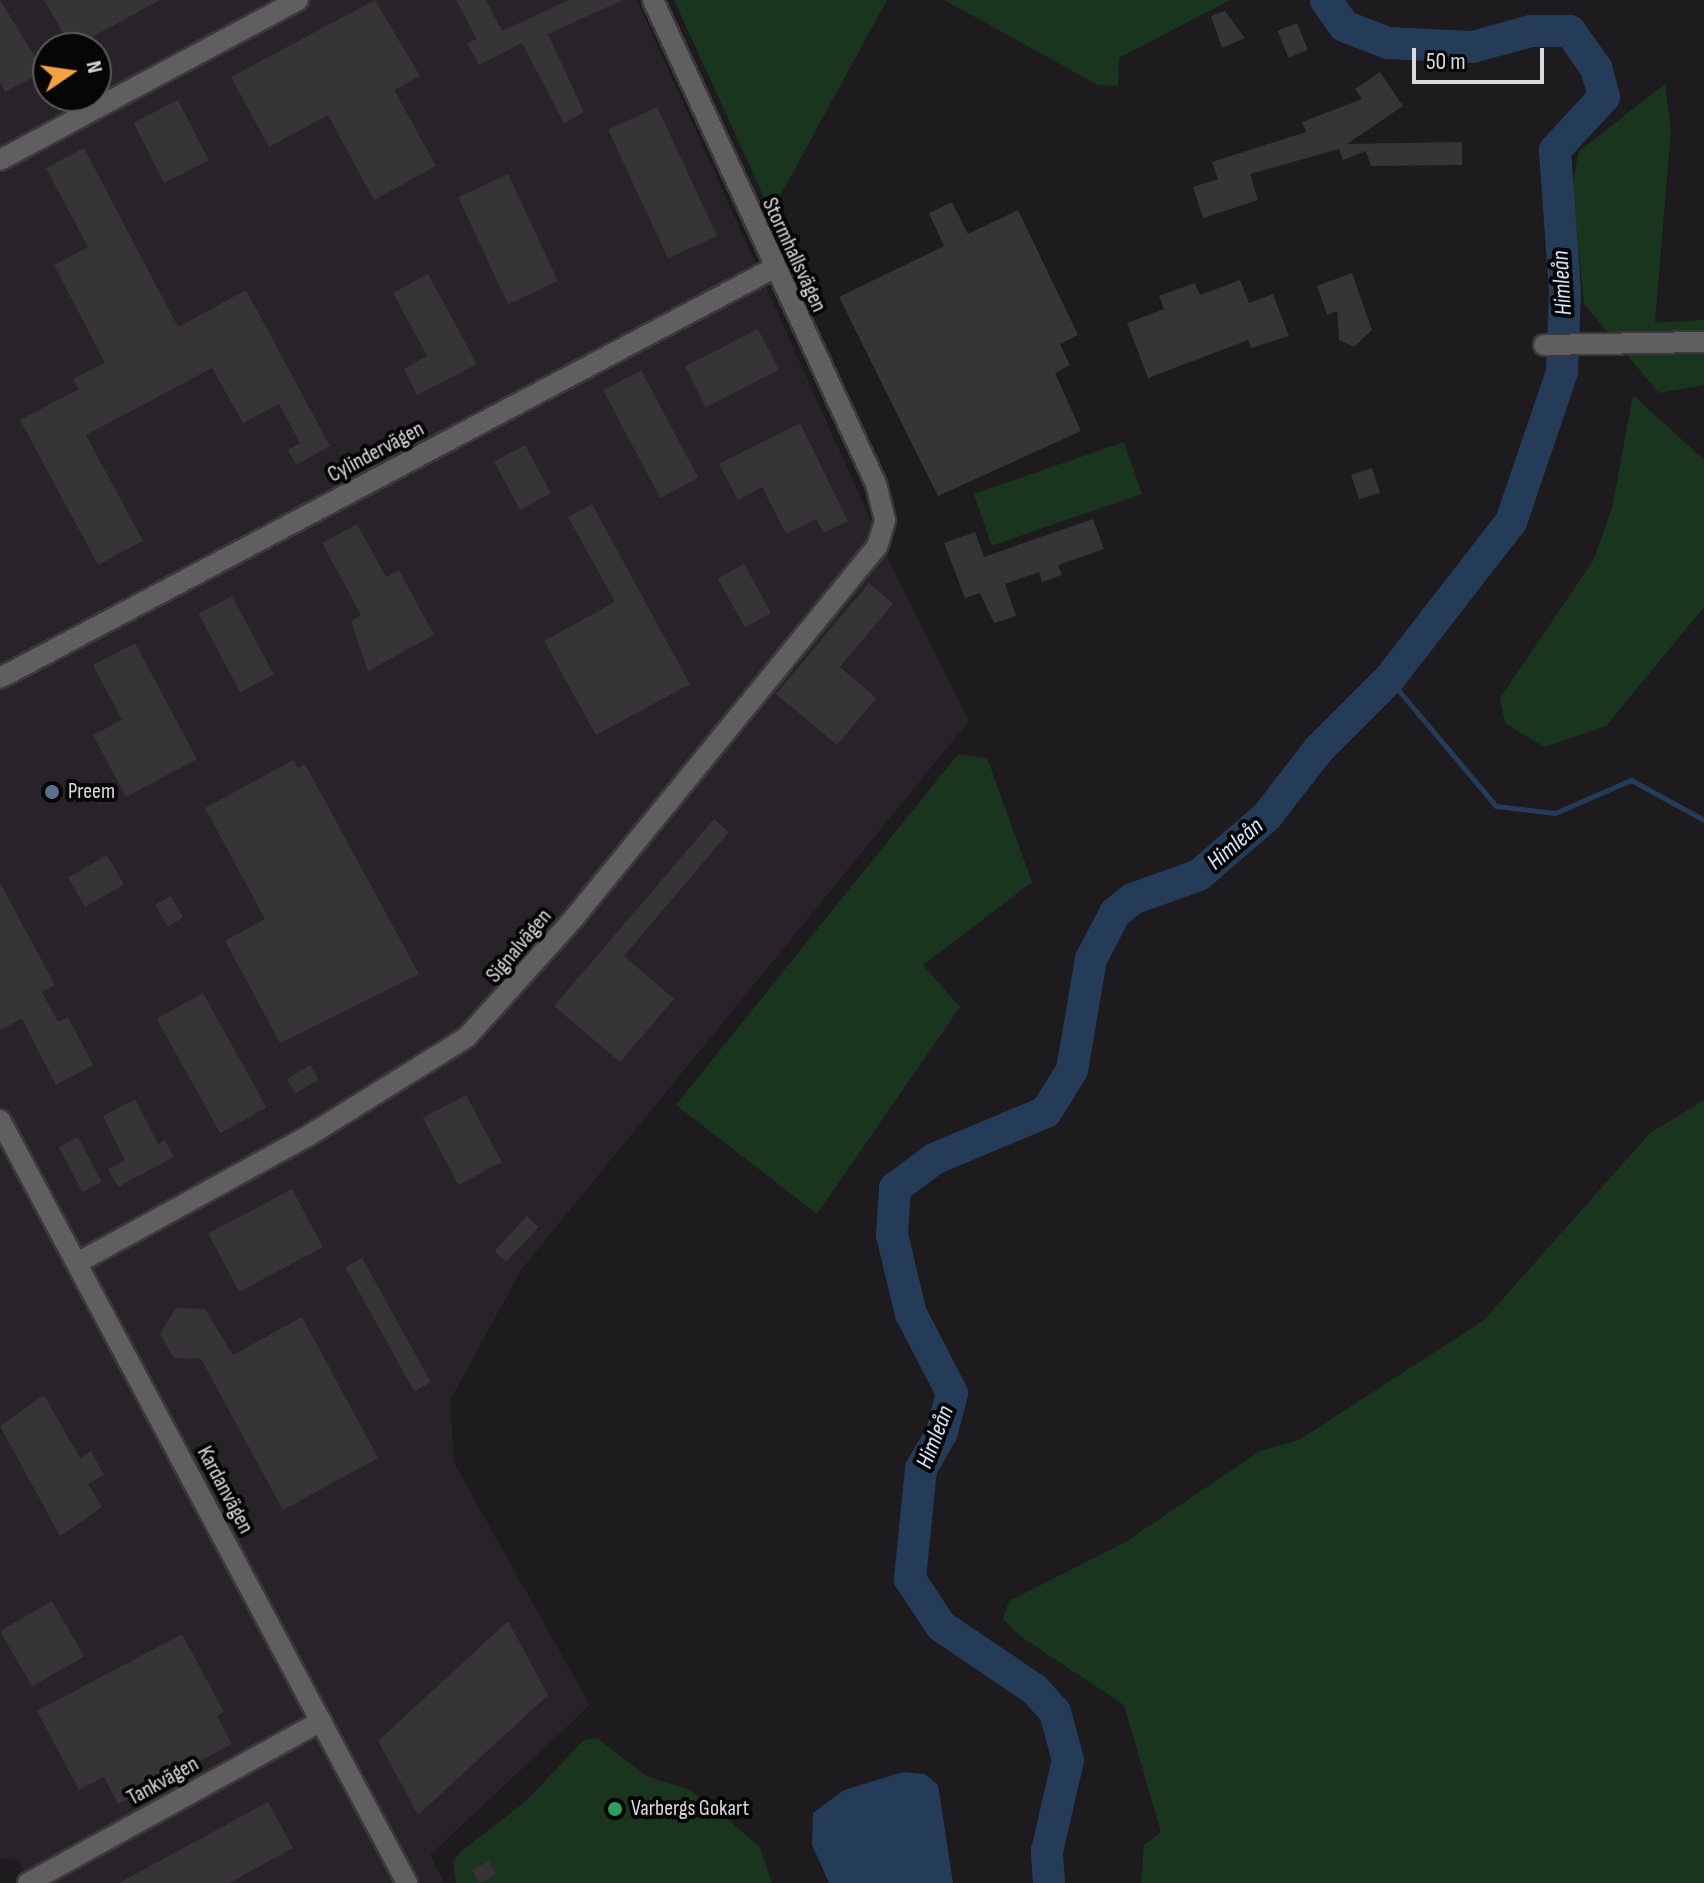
<!DOCTYPE html>
<meta charset="utf-8">
<style>
body{margin:0}
#map{position:relative;width:1704px;height:1883px;overflow:hidden;background:#1d1b1d;font-family:"Sofia Sans Condensed",sans-serif}
div>[style]{position:absolute}
[style*='--x']{left:calc(var(--x)*1px);top:calc(var(--y)*1px);width:calc(var(--w)*1px);rotate:calc(var(--a)*1deg)}
.built>*{inset:0;background:#282229}
.green>*{inset:0;background:#19351d;transform-origin:0 0}
.water>*{inset:0;background:#253c58}
.stream>*{height:5px;margin:-2.5px;padding:0 2.5px;transform-origin:2.5px;border-radius:2.5px;background:#253c58}
.river>*{height:32px;margin:-16px;padding:0 16px;transform-origin:16px;border-radius:16px;background:#253c58}
.building>*{inset:0;background:#363436;transform-origin:0 0}
.roads{filter:drop-shadow(2px 0 #3b393b) drop-shadow(-2px 0 #3b393b) drop-shadow(0 2px #3b393b) drop-shadow(0 -2px #3b393b)}
.street>*{height:20px;margin:-10px;padding:0 10px;transform-origin:10px;border-radius:10px;background:#615e61}
.dots>*{width:22px;height:22px;translate:-50% -50%;box-sizing:border-box;border:4px solid #070607;border-radius:50%}
span{translate:-50% -50%;white-space:nowrap;text-align:center;line-height:1.15;-webkit-text-stroke:8px #070607;paint-order:stroke}
.street-label{font-size:22px;color:#dbd9db}
.poi-label{font-size:22px;color:#dbd9db}
.left{translate:0 -50%;text-align:left}
.water-label{font-size:24px;color:#d5e6fc;font-style:italic}
.north{position:absolute;left:32px;top:32px;width:80px;height:80px;box-sizing:border-box;background:#070607;border:2px solid #5c5a5c;border-radius:50%;rotate:77deg;font-size:22px;font-weight:700;line-height:32px;text-align:center;color:#dbd9db}
.north::after{content:'';display:block;margin:auto;width:28px;height:36px;background:#f4a344;clip-path:polygon(50% 0,100% 100%,50% 72%,0 100%)}
.scale{position:absolute;left:1412px;top:48px;width:132px;height:36px;box-sizing:border-box;border:4px solid #dbd9db;border-top:0;padding-left:10px;font-size:24px;line-height:28px;white-space:nowrap;color:#dbd9db;-webkit-text-stroke:6px #070607;paint-order:stroke}
</style>
<div id="map">
<div class="built">
<i style="clip-path:polygon(evenodd,0 0,637px 0,891px 565px,969px 721px,521px 1270px,450px 1401px,454px 1463px,590px 1705px,430px 1855px,444px 1883px,33px 1883px,17px 1860px,0 1858px,0 0,48px 48px,96px 48px,96px 96px,48px 96px,48px 48px)"></i>
</div>
<div class="green">
<i style="clip-path:polygon(674px 0,887px 0,774px 207px,767px 204px)"></i>
<i style="clip-path:polygon(944px 0,1230px 0,1119px 58px,1118px 86px,1098px 85px)"></i>
<i style="clip-path:polygon(1665px 84px,1671px 130px,1655px 323px,1704px 320px,1704px 385px,1659px 393px,1584px 304px,1572px 185px,1579px 151px)"></i>
<i style="clip-path:polygon(1633px 395px,1704px 460px,1704px 607px,1606px 726px,1544px 747px,1505px 723px,1500px 698px,1593px 561px,1612px 508px)"></i>
<i style="left:1124px;top:442px;width:55px;height:159px;rotate:71deg"></i>
<i style="clip-path:polygon(958px 754px,987px 758px,1032px 882px,923px 965px,960px 1007px,817px 1214px,676px 1105px)"></i>
<i style="clip-path:polygon(1704px 1100px,1704px 1883px,1141px 1883px,1144px 1845px,1161px 1832px,1124px 1705px,1020px 1636px,1003px 1619px,1009px 1601px,1124px 1543px,1260px 1451px,1299px 1440px,1484px 1320px,1650px 1133px)"></i>
<i style="clip-path:polygon(597px 1738px,646px 1776px,688px 1789px,724px 1816px,760px 1847px,772px 1883px,456px 1883px,453px 1862px,460px 1852px,525px 1802px,584px 1740px)"></i>
</div>
<div class="water">
<i style="clip-path:polygon(903px 1772px,925px 1774px,938px 1785px,953px 1883px,829px 1883px,812px 1845px,813px 1813px,844px 1790px)"></i>
</div>
<div class="stream">
<i style="--x:1389;--y:679;--w:166;--a:49.9"></i>
<i style="--x:1496;--y:806;--w:59;--a:6.8"></i>
<i style="--x:1555;--y:813;--w:83;--a:-23.5"></i>
<i style="--x:1631;--y:780;--w:83;--a:28.7"></i>
</div>
<div class="river">
<i style="--x:1049;--y:1883;--w:32;--a:-94"></i>
<i style="--x:1047;--y:1851;--w:93;--a:-77"></i>
<i style="--x:1068;--y:1760;--w:50;--a:-105.2"></i>
<i style="--x:1055;--y:1712;--w:31;--a:-132"></i>
<i style="--x:1034;--y:1689;--w:112;--a:-145.9"></i>
<i style="--x:941;--y:1626;--w:56;--a:-123.4"></i>
<i style="--x:910;--y:1579;--w:111;--a:-84.3"></i>
<i style="--x:921;--y:1469;--w:43;--a:-60.4"></i>
<i style="--x:942;--y:1432;--w:40;--a:-75.6"></i>
<i style="--x:952;--y:1393;--w:89;--a:-117.4"></i>
<i style="--x:911;--y:1314;--w:81;--a:-103.5"></i>
<i style="--x:892;--y:1235;--w:47;--a:-86.3"></i>
<i style="--x:895;--y:1188;--w:49;--a:-36.6"></i>
<i style="--x:934;--y:1159;--w:121;--a:-22.8"></i>
<i style="--x:1046;--y:1112;--w:49;--a:-58.2"></i>
<i style="--x:1072;--y:1070;--w:113;--a:-80.3"></i>
<i style="--x:1091;--y:959;--w:52;--a:-62.4"></i>
<i style="--x:1115;--y:913;--w:22;--a:-39"></i>
<i style="--x:1132;--y:899;--w:71;--a:-19.7"></i>
<i style="--x:1199;--y:875;--w:90;--a:-40.9"></i>
<i style="--x:1267;--y:816;--w:85;--a:-52.2"></i>
<i style="--x:1319;--y:749;--w:99;--a:-45"></i>
<i style="--x:1389;--y:679;--w:199;--a:-52.2"></i>
<i style="--x:1511;--y:522;--w:158;--a:-71.2"></i>
<i style="--x:1562;--y:372;--w:81;--a:-87.9"></i>
<i style="--x:1565;--y:291;--w:141;--a:-94.1"></i>
<i style="--x:1555;--y:150;--w:72;--a:-47.2"></i>
<i style="--x:1604;--y:97;--w:30;--a:-105"></i>
<i style="--x:1596;--y:68;--w:45;--a:-125.1"></i>
<i style="--x:1570;--y:31;--w:39;--a:180"></i>
<i style="--x:1531;--y:31;--w:60;--a:164.6"></i>
<i style="--x:1473;--y:47;--w:85;--a:-177.3"></i>
<i style="--x:1388;--y:43;--w:47;--a:-158.9"></i>
<i style="--x:1344;--y:26;--w:32;--a:-125"></i>
</div>
<div class="building">
<i style="clip-path:polygon(0 0,44px 71px,5px 92px,0 82px)"></i>
<i style="clip-path:polygon(44px 0,160px 0,72px 48px)"></i>
<i style="clip-path:polygon(375px 0,420px 76px,394px 90px,436px 166px,374px 200px,328px 115px,269px 147px,231px 77px)"></i>
<i style="clip-path:polygon(456px 0,486px 0,502px 31px,569px 0,623px 0,548px 34px,584px 112px,564px 123px,522px 43px,479px 65px,467px 43px,477px 39px)"></i>
<i style="clip-path:polygon(1225px 11px,1245px 38px,1222px 48px,1211px 16px)"></i>
<i style="left:1297px;top:23px;width:29px;height:21px;rotate:68deg"></i>
<i style="clip-path:polygon(1380px 72px,1403px 106px,1347px 144px,1462px 142px,1462px 165px,1371px 166px,1366px 151px,1343px 160px,1339px 149px,1250px 174px,1258px 200px,1203px 218px,1193px 187px,1218px 179px,1212px 162px,1306px 132px,1302px 122px,1362px 99px,1355px 89px)"></i>
<i style="left:178px;top:100px;width:68px;height:50px;rotate:63deg"></i>
<i style="left:657px;top:107px;width:142px;height:54px;rotate:65deg"></i>
<i style="clip-path:polygon(84px 148px,178px 327px,246px 290px,330px 446px,296px 465px,288px 450px,300px 443px,279px 404px,243px 423px,212px 368px,86px 435px,143px 541px,98px 565px,20px 420px,79px 389px,73px 379px,105px 363px,54px 265px,88px 247px,46px 168px)"></i>
<i style="left:508px;top:174px;width:118px;height:55px;rotate:65deg"></i>
<i style="clip-path:polygon(952px 202px,968px 234px,1018px 210px,1078px 335px,1060px 344px,1070px 365px,1055px 373px,1081px 431px,938px 496px,839px 297px,944px 246px,929px 213px)"></i>
<i style="clip-path:polygon(1352px 273px,1372px 330px,1354px 347px,1339px 340px,1337px 311px,1327px 315px,1317px 286px)"></i>
<i style="clip-path:polygon(428px 274px,477px 364px,417px 395px,404px 369px,427px 356px,393px 293px)"></i>
<i style="clip-path:polygon(1240px 280px,1249px 303px,1273px 294px,1289px 336px,1251px 348px,1248px 340px,1148px 378px,1127px 323px,1164px 309px,1159px 296px,1195px 283px,1200px 295px)"></i>
<i style="left:758px;top:329px;width:46px;height:82px;rotate:63deg"></i>
<i style="left:641px;top:370px;width:122px;height:43px;rotate:62deg"></i>
<i style="clip-path:polygon(800px 423px,848px 521px,824px 533px,816px 519px,786px 534px,762px 487px,738px 500px,719px 464px)"></i>
<i style="left:525px;top:445px;width:55px;height:35px;rotate:62deg"></i>
<i style="left:1372px;top:468px;width:26px;height:22px;rotate:72deg"></i>
<i style="clip-path:polygon(592px 504px,690px 684px,596px 735px,544px 641px,615px 602px,568px 517px)"></i>
<i style="clip-path:polygon(1093px 519px,1104px 549px,1058px 565px,1062px 575px,1042px 582px,1039px 572px,1005px 584px,1016px 616px,994px 623px,980px 593px,965px 598px,944px 543px,975px 532px,984px 557px)"></i>
<i style="clip-path:polygon(357px 524px,386px 577px,399px 570px,434px 635px,368px 671px,351px 621px,361px 615px,322px 543px)"></i>
<i style="left:744px;top:564px;width:56px;height:30px;rotate:61deg"></i>
<i style="clip-path:polygon(869px 583px,893px 604px,840px 667px,876px 698px,837px 745px,776px 694px)"></i>
<i style="left:232px;top:596px;width:89px;height:38px;rotate:62deg"></i>
<i style="clip-path:polygon(135px 643px,197px 759px,126px 797px,93px 735px,122px 720px,93px 665px)"></i>
<i style="clip-path:polygon(293px 760px,298px 768px,305px 764px,419px 974px,280px 1043px,225px 941px,265px 919px,205px 808px)"></i>
<i style="clip-path:polygon(714px 819px,729px 832px,624px 956px,674px 999px,620px 1062px,554px 1006px)"></i>
<i style="left:107px;top:855px;width:34px;height:45px;rotate:60deg"></i>
<i style="clip-path:polygon(0 883px,55px 985px,42px 992px,58px 1022px,68px 1017px,93px 1065px,56px 1085px,22px 1019px,0 1030px)"></i>
<i style="left:171px;top:896px;width:25px;height:18px;rotate:61deg"></i>
<i style="left:203px;top:993px;width:131px;height:53px;rotate:61deg"></i>
<i style="left:310px;top:1065px;width:17px;height:27px;rotate:59deg"></i>
<i style="left:466px;top:1095px;width:76px;height:49px;rotate:62deg"></i>
<i style="clip-path:polygon(135px 1099px,158px 1144px,165px 1140px,174px 1157px,118px 1187px,108px 1169px,125px 1160px,103px 1116px)"></i>
<i style="left:78px;top:1137px;width:51px;height:22px;rotate:62deg"></i>
<i style="left:292px;top:1189px;width:66px;height:95px;rotate:62deg"></i>
<i style="left:527px;top:1216px;width:16px;height:48px;rotate:43deg"></i>
<i style="left:362px;top:1258px;width:142px;height:19px;rotate:61deg"></i>
<i style="clip-path:polygon(176px 1308px,205px 1309px,233px 1355px,302px 1317px,378px 1458px,283px 1510px,201px 1359px,174px 1358px,160px 1334px)"></i>
<i style="clip-path:polygon(44px 1395px,80px 1458px,91px 1451px,104px 1475px,88px 1484px,102px 1507px,60px 1536px,0 1426px)"></i>
<i style="left:52px;top:1601px;width:64px;height:60px;rotate:60deg"></i>
<i style="clip-path:polygon(508px 1621px,548px 1695px,418px 1815px,378px 1741px)"></i>
<i style="clip-path:polygon(182px 1634px,224px 1712px,217px 1716px,232px 1744px,118px 1804px,104px 1777px,79px 1790px,37px 1711px)"></i>
<i style="clip-path:polygon(268px 1802px,293px 1848px,229px 1883px,119px 1883px)"></i>
<i style="left:489px;top:1861px;width:15px;height:19px;rotate:62deg"></i>
</div>
<div class="roads">
<div class="street">
<i style="--x:0;--y:160;--w:338;--a:-28.2"></i>
<i style="--x:1544;--y:345;--w:160;--a:-1.1"></i>
<i style="--x:0;--y:678;--w:876;--a:-27.91"></i>
<i style="--x:0;--y:1120;--w:865;--a:61.92"></i>
<i style="--x:77;--y:1263;--w:264;--a:-28.8"></i>
<i style="--x:308;--y:1136;--w:187;--a:-31.9"></i>
<i style="--x:467;--y:1037;--w:160;--a:-48"></i>
<i style="--x:574;--y:918;--w:479;--a:-50.8"></i>
<i style="--x:877;--y:547;--w:28;--a:-73"></i>
<i style="--x:885;--y:520;--w:37;--a:-104"></i>
<i style="--x:876;--y:484;--w:533;--a:-114.74"></i>
<i style="--x:28;--y:1883;--w:335;--a:-28.9"></i>
</div>
</div>
<div class="dots">
<i style="left:52px;top:792px;background:#5c6f8a"></i>
<i style="left:615px;top:1809px;background:#2e9e5b"></i>
</div>
<div class="street-label">
<span style="left:794px;top:255px;rotate:65deg">Stormhallsvägen</span>
<span style="left:376px;top:452px;rotate:-28deg">Cylindervägen</span>
<span style="left:519px;top:946px;rotate:-50deg">Signalvägen</span>
<span style="left:225px;top:1490px;rotate:62deg">Kardanvägen</span>
<span style="left:163px;top:1781px;rotate:-29deg">Tankvägen</span>
</div>
<div class="poi-label">
<span class="left" style="left:68px;top:792px">Preem</span>
<span class="left" style="left:631px;top:1809px">Varbergs Gokart</span>
</div>
<div class="water-label">
<span style="left:1562px;top:283px;rotate:-93deg">Himleån</span>
<span style="left:1235px;top:844px;rotate:-41deg">Himleån</span>
<span style="left:935px;top:1437px;rotate:-69deg">Himleån</span>
</div>
<div class="north">N</div>
<div class="scale">50 m</div>
</div>
